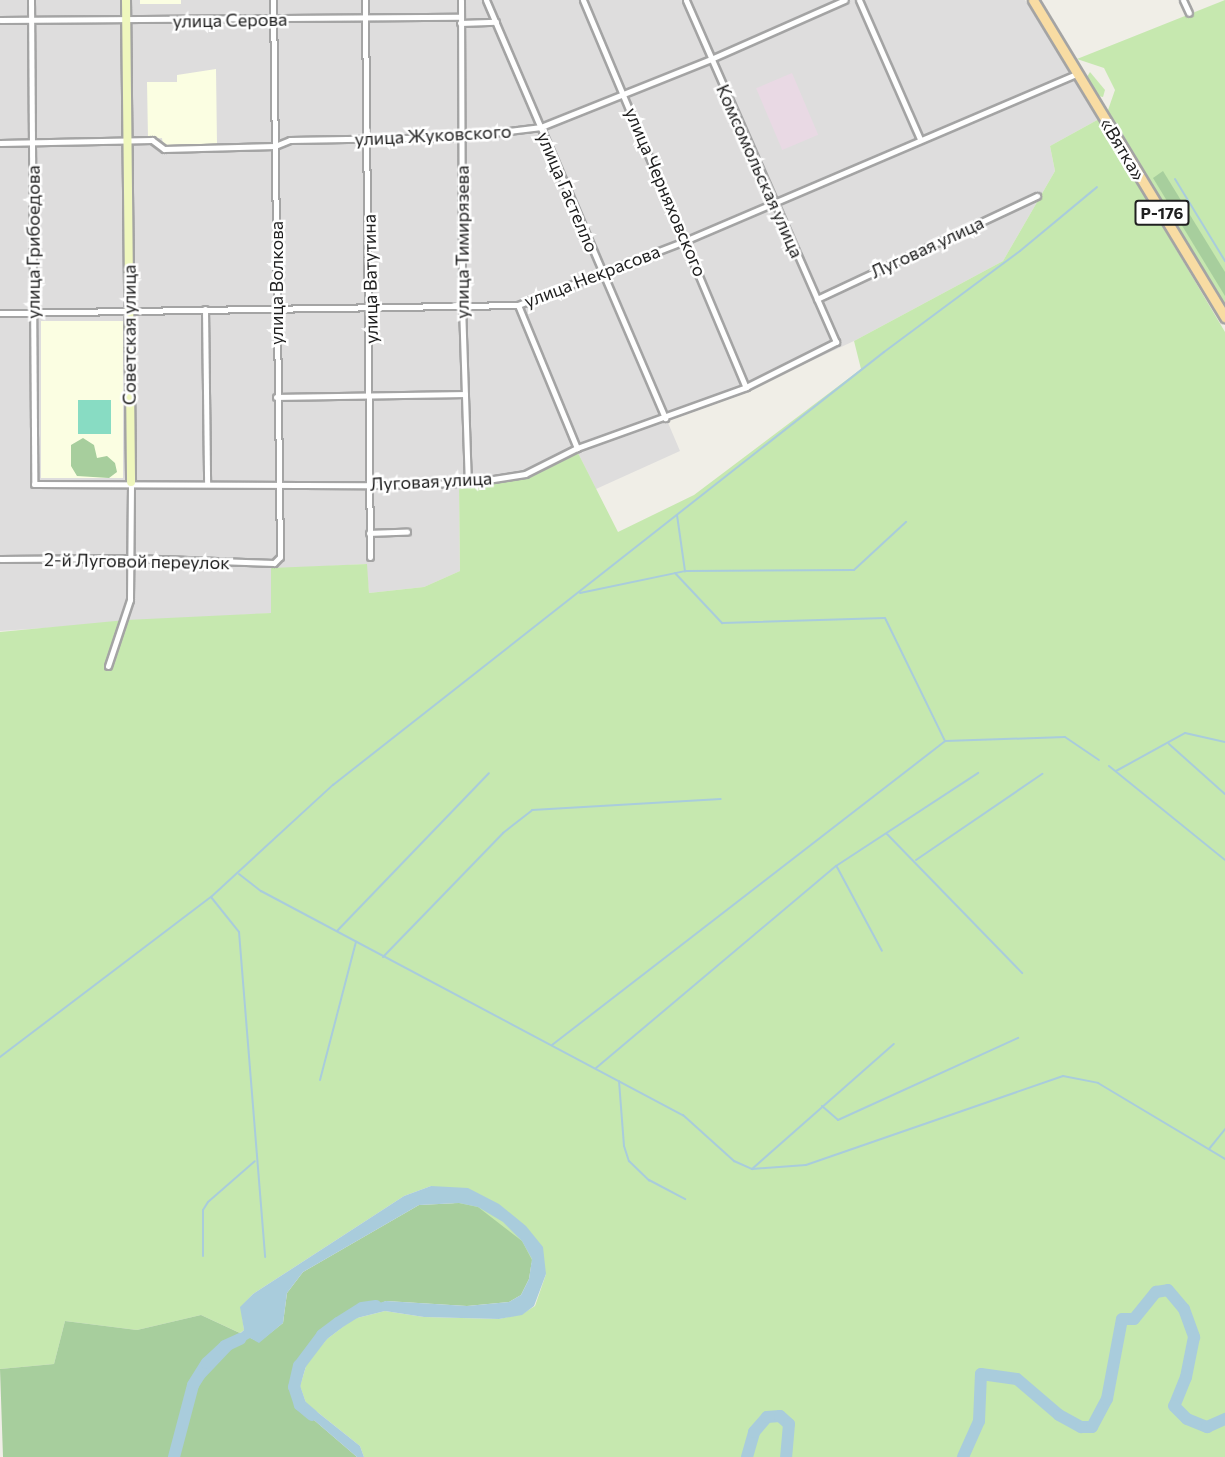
<!DOCTYPE html>
<meta charset="utf-8">
<style>
body{margin:0}
#map{position:relative;width:1225px;height:1457px;overflow:hidden;background:#f0eee7;font-family:Commissioner,sans-serif}
div>[style]{position:absolute}
[style*='--x']{left:calc(var(--x)*1px);top:calc(var(--y)*1px);width:calc(var(--w)*1px);rotate:calc(var(--a)*1deg)}
.residential>*{inset:0;background:#dedddd}
.industrial>*{inset:0;background:#e9d9e4;transform-origin:0 0}
.education>*{inset:0;background:#fbfee2;transform-origin:0 0}
.grass>*{inset:0;background:#c6e8af}
.forest>*{inset:0;background:#a7ce9d}
.pitch>*{inset:0;background:#88dcc3;transform-origin:0 0}
.water>*{inset:0;background:#a9ccdc}
.stream>*{height:2px;margin:-1px;padding:0 1px;transform-origin:1px;border-radius:1px;background:#a9ccdc}
.river>*{height:12px;margin:-6px;padding:0 6px;transform-origin:6px;border-radius:6px;background:#a9ccdc}
.roads{filter:drop-shadow(2px 0 #a4a4a4) drop-shadow(-2px 0 #a4a4a4) drop-shadow(0 2px #a4a4a4) drop-shadow(0 -2px #a4a4a4)}
.street>*{height:5px;margin:-2.5px;padding:0 2.5px;transform-origin:2.5px;border-radius:2.5px;background:#fff}
.secondary>*{height:8px;margin:-4px;padding:0 4px;transform-origin:4px;border-radius:4px;background:#eff7bd}
.primary>*{height:9px;margin:-4.5px;padding:0 4.5px;transform-origin:4.5px;border-radius:4.5px;background:#f8dca3}
span{translate:-50% -50%;white-space:nowrap;text-align:center;line-height:1.15;-webkit-text-stroke:5px #fff;paint-order:stroke}
.shield-label span{padding:2px 4px;background:#fff;border:2px solid;border-radius:4px;-webkit-text-stroke-width:0}
.shield-label{font-size:16px;color:#202020;font-weight:700}
.street-label{font-size:18px;color:#202020}
</style>
<div id="map">
<div class="residential">
<i style="clip-path:polygon(0 0,1025px 0,1099px 119px,1050px 146px,1055px 171px,1003px 261px,854px 341px,748px 390px,666px 418px,680px 451px,596px 489px,577px 451px,526px 476px,459px 486px,460px 571px,424px 587px,369px 593px,366px 564px,271px 569px,272px 613px,0 631px)"></i>
</div>
<div class="industrial">
<i style="left:792px;top:73px;width:67px;height:39px;rotate:67deg"></i>
</div>
<div class="education">
<i style="left:140px;top:0;width:41px;height:4px"></i>
<i style="clip-path:polygon(216px 69px,217px 144px,163px 145px,162px 138px,148px 139px,147px 82px,177px 82px,177px 75px)"></i>
<i style="left:123px;top:321px;width:157px;height:82px;rotate:90deg"></i>
</div>
<div class="grass">
<i style="clip-path:polygon(1225px 0,1225px 308px,1111px 118px,1108px 110px,1115px 90px,1104px 68px,1077px 59px)"></i>
<i style="clip-path:polygon(1090px 72px,1105px 90px,1103px 97px,1098px 96px,1087px 77px)"></i>
<i style="clip-path:polygon(1099px 119px,1225px 332px,1225px 1457px,364px 1457px,360px 1446px,306px 1403px,300px 1386px,307px 1363px,327px 1339px,353px 1319px,385px 1311px,424px 1317px,499px 1319px,522px 1314px,535px 1306px,546px 1274px,431px 1186px,404px 1196px,253px 1294px,241px 1307px,244px 1330px,240px 1333px,201px 1315px,137px 1330px,65px 1321px,54px 1364px,0 1369px,0 632px,126px 620px,271px 613px,271px 568px,367px 564px,369px 593px,424px 587px,460px 571px,459px 486px,526px 476px,577px 451px,618px 532px,694px 495px,861px 369px,854px 341px,1003px 261px,1055px 171px,1050px 146px)"></i>
</div>
<div class="forest">
<i style="clip-path:polygon(1163px 171px,1225px 272px,1225px 296px,1153px 178px)"></i>
<i style="clip-path:polygon(83px 438px,94px 445px,97px 458px,107px 456px,115px 463px,117px 472px,109px 478px,77px 476px,71px 466px,71px 445px)"></i>
<i style="clip-path:polygon(459px 1203px,478px 1207px,522px 1241px,532px 1260px,529px 1279px,521px 1295px,509px 1302px,467px 1306px,386px 1301px,338px 1323px,299px 1366px,294px 1388px,300px 1408px,357px 1457px,3px 1457px,0 1369px,54px 1364px,65px 1321px,137px 1330px,201px 1315px,259px 1342px,283px 1323px,287px 1293px,303px 1272px,419px 1205px)"></i>
</div>
<div class="pitch">
<i style="left:78px;top:400px;width:33px;height:34px"></i>
</div>
<div class="water">
<i style="clip-path:polygon(431px 1186px,468px 1188px,499px 1204px,526px 1226px,543px 1247px,546px 1274px,534px 1306px,522px 1315px,499px 1319px,424px 1317px,385px 1311px,353px 1319px,327px 1339px,307px 1363px,300px 1386px,306px 1403px,360px 1446px,364px 1457px,357px 1457px,322px 1427px,300px 1408px,294px 1387px,299px 1366px,322px 1335px,338px 1323px,362px 1308px,386px 1301px,467px 1306px,509px 1302px,521px 1295px,529px 1279px,532px 1259px,522px 1241px,503px 1222px,478px 1207px,459px 1203px,419px 1205px,303px 1272px,287px 1293px,283px 1323px,259px 1343px,250px 1338px,234px 1347px,196px 1387px,180px 1451px,174px 1457px,193px 1385px,207px 1363px,244px 1330px,240px 1307px,253px 1294px,404px 1196px)"></i>
</div>
<div class="stream">
<i style="--x:1175;--y:179;--w:96;--a:58.6"></i>
<i style="--x:677;--y:515;--w:57;--a:81.9"></i>
<i style="--x:675;--y:573;--w:69;--a:46.8"></i>
<i style="--x:722;--y:623;--w:163;--a:-1.8"></i>
<i style="--x:885;--y:618;--w:137;--a:64"></i>
<i style="--x:580;--y:593;--w:107;--a:-11.8"></i>
<i style="--x:685;--y:571;--w:169;--a:-0.3"></i>
<i style="--x:854;--y:570;--w:71;--a:-42.7"></i>
<i style="--x:1169;--y:744;--w:75;--a:41.8"></i>
<i style="--x:1109;--y:766;--w:149;--a:39"></i>
<i style="--x:1116;--y:771;--w:79;--a:-28.8"></i>
<i style="--x:1185;--y:733;--w:41;--a:12.7"></i>
<i style="--x:887;--y:834;--w:194;--a:45.8"></i>
<i style="--x:916;--y:860;--w:153;--a:-34.3"></i>
<i style="--x:837;--y:867;--w:95;--a:61.8"></i>
<i style="--x:239;--y:874;--w:28;--a:38"></i>
<i style="--x:261;--y:891;--w:478;--a:28"></i>
<i style="--x:683;--y:1115;--w:69;--a:42"></i>
<i style="--x:734;--y:1161;--w:20;--a:24"></i>
<i style="--x:752;--y:1169;--w:54;--a:-4.2"></i>
<i style="--x:806;--y:1165;--w:272;--a:-19.1"></i>
<i style="--x:1063;--y:1076;--w:36;--a:11"></i>
<i style="--x:1098;--y:1083;--w:148;--a:30.9"></i>
<i style="--x:211;--y:897;--w:45;--a:51.3"></i>
<i style="--x:239;--y:932;--w:326;--a:85.4"></i>
<i style="--x:337;--y:931;--w:219;--a:-46.1"></i>
<i style="--x:383;--y:957;--w:173;--a:-45.9"></i>
<i style="--x:503;--y:833;--w:37;--a:-38"></i>
<i style="--x:532;--y:810;--w:189;--a:-3.3"></i>
<i style="--x:552;--y:1045;--w:497;--a:-37.7"></i>
<i style="--x:945;--y:741;--w:120;--a:-1.9"></i>
<i style="--x:1065;--y:737;--w:41;--a:34.1"></i>
<i style="--x:0;--y:1057;--w:265;--a:-37.2"></i>
<i style="--x:211;--y:897;--w:166;--a:-42.6"></i>
<i style="--x:333;--y:785;--w:701;--a:-38.16"></i>
<i style="--x:884;--y:352;--w:169;--a:-36.6"></i>
<i style="--x:1020;--y:251;--w:100;--a:-39.7"></i>
<i style="--x:596;--y:1068;--w:314;--a:-40.1"></i>
<i style="--x:836;--y:866;--w:170;--a:-33.2"></i>
<i style="--x:320;--y:1080;--w:143;--a:-75.4"></i>
<i style="--x:619;--y:1081;--w:65;--a:85.6"></i>
<i style="--x:624;--y:1146;--w:16;--a:72"></i>
<i style="--x:629;--y:1161;--w:28;--a:44"></i>
<i style="--x:649;--y:1180;--w:41;--a:27.8"></i>
<i style="--x:822;--y:1106;--w:21;--a:41"></i>
<i style="--x:838;--y:1120;--w:198;--a:-24.5"></i>
<i style="--x:1209;--y:1149;--w:26;--a:-51"></i>
<i style="--x:752;--y:1169;--w:189;--a:-41.4"></i>
<i style="--x:203;--y:1256;--w:46;--a:-90"></i>
<i style="--x:203;--y:1210;--w:9;--a:-58"></i>
<i style="--x:208;--y:1202;--w:62;--a:-41.1"></i>
</div>
<div class="river">
<i style="--x:312;--y:1415;--w:16;--a:-140"></i>
<i style="--x:300;--y:1405;--w:19;--a:-108"></i>
<i style="--x:294;--y:1387;--w:22;--a:-77"></i>
<i style="--x:299;--y:1366;--w:39;--a:-53"></i>
<i style="--x:322;--y:1335;--w:20;--a:-37"></i>
<i style="--x:338;--y:1323;--w:28;--a:-32"></i>
<i style="--x:362;--y:1308;--w:14;--a:-8"></i>
<i style="--x:174;--y:1457;--w:74;--a:-75.2"></i>
<i style="--x:193;--y:1385;--w:26;--a:-58"></i>
<i style="--x:207;--y:1363;--w:25;--a:-43"></i>
<i style="--x:225;--y:1346;--w:17;--a:-25"></i>
<i style="--x:747;--y:1457;--w:26;--a:-74"></i>
<i style="--x:754;--y:1432;--w:20;--a:-49"></i>
<i style="--x:767;--y:1417;--w:13;--a:-4"></i>
<i style="--x:780;--y:1416;--w:12;--a:42"></i>
<i style="--x:789;--y:1424;--w:33;--a:95"></i>
<i style="--x:963;--y:1457;--w:39;--a:-66"></i>
<i style="--x:979;--y:1421;--w:47;--a:-87.6"></i>
<i style="--x:981;--y:1374;--w:36;--a:8"></i>
<i style="--x:1017;--y:1379;--w:55;--a:40.6"></i>
<i style="--x:1059;--y:1415;--w:25;--a:29"></i>
<i style="--x:1081;--y:1427;--w:11;--a:0"></i>
<i style="--x:1092;--y:1427;--w:32;--a:-62"></i>
<i style="--x:1107;--y:1399;--w:81;--a:-79.4"></i>
<i style="--x:1122;--y:1319;--w:12;--a:0"></i>
<i style="--x:1134;--y:1319;--w:35;--a:-51"></i>
<i style="--x:1156;--y:1292;--w:12;--a:-9"></i>
<i style="--x:1168;--y:1290;--w:25;--a:50"></i>
<i style="--x:1184;--y:1309;--w:30;--a:70"></i>
<i style="--x:1194;--y:1337;--w:41;--a:101.3"></i>
<i style="--x:1186;--y:1377;--w:31;--a:112"></i>
<i style="--x:1174;--y:1406;--w:18;--a:45"></i>
<i style="--x:1187;--y:1419;--w:22;--a:22"></i>
<i style="--x:1207;--y:1427;--w:20;--a:-24"></i>
</div>
<div class="roads">
<div class="street">
<i style="--x:31;--y:0;--w:484;--a:89.6"></i>
<i style="--x:34;--y:484;--w:334;--a:0.2"></i>
<i style="--x:368;--y:485;--w:100;--a:-1.1"></i>
<i style="--x:468;--y:483;--w:58;--a:-9"></i>
<i style="--x:525;--y:474;--w:58;--a:-26.6"></i>
<i style="--x:577;--y:448;--w:180;--a:-19.8"></i>
<i style="--x:746;--y:387;--w:101;--a:-26.6"></i>
<i style="--x:836;--y:342;--w:373;--a:-113.7"></i>
<i style="--x:365;--y:0;--w:557;--a:89.49"></i>
<i style="--x:461;--y:0;--w:305;--a:89.8"></i>
<i style="--x:462;--y:305;--w:178;--a:88.1"></i>
<i style="--x:486;--y:0;--w:455;--a:66.8"></i>
<i style="--x:583;--y:0;--w:420;--a:67.2"></i>
<i style="--x:859;--y:0;--w:152;--a:66.3"></i>
<i style="--x:1183;--y:0;--w:14;--a:65"></i>
<i style="--x:0;--y:20;--w:460;--a:-0.4"></i>
<i style="--x:460;--y:23;--w:36;--a:-2"></i>
<i style="--x:0;--y:143;--w:152;--a:-1.1"></i>
<i style="--x:152;--y:140;--w:15;--a:37"></i>
<i style="--x:164;--y:149;--w:111;--a:-1.5"></i>
<i style="--x:275;--y:146;--w:16;--a:-22"></i>
<i style="--x:290;--y:140;--w:171;--a:-1"></i>
<i style="--x:461;--y:137;--w:81;--a:-7.1"></i>
<i style="--x:541;--y:127;--w:183;--a:-21.8"></i>
<i style="--x:711;--y:59;--w:146;--a:-23.8"></i>
<i style="--x:817;--y:299;--w:243;--a:-25.1"></i>
<i style="--x:518;--y:305;--w:155;--a:67.6"></i>
<i style="--x:205;--y:309;--w:173;--a:89.3"></i>
<i style="--x:0;--y:313;--w:518;--a:-0.88"></i>
<i style="--x:518;--y:305;--w:181;--a:-21"></i>
<i style="--x:687;--y:240;--w:425;--a:-23.1"></i>
<i style="--x:276;--y:397;--w:189;--a:-0.9"></i>
<i style="--x:369;--y:533;--w:38;--a:-2"></i>
<i style="--x:0;--y:559;--w:131;--a:-0.4"></i>
<i style="--x:131;--y:558;--w:143;--a:2"></i>
<i style="--x:274;--y:563;--w:8;--a:-45"></i>
<i style="--x:280;--y:557;--w:557;--a:-90.72"></i>
<i style="--x:108;--y:666;--w:70;--a:-71.6"></i>
<i style="--x:130;--y:600;--w:118;--a:-89.5"></i>
</div>
<div class="secondary">
<i style="--x:126;--y:0;--w:482;--a:89.4"></i>
</div>
<div class="primary">
<i style="--x:1033;--y:0;--w:371;--a:58.8"></i>
</div>
</div>
<div class="shield-label">
<span style="left:1162px;top:213px">Р-176</span>
</div>
<div class="street-label">
<span style="left:230px;top:20px;rotate:-1deg">улица Серова</span>
<span style="left:433px;top:135px;rotate:-3deg">улица Жуковского</span>
<span style="left:1123px;top:149px;rotate:59deg">«Вятка»</span>
<span style="left:760px;top:171px;rotate:66deg">Комсомольская улица</span>
<span style="left:568px;top:192px;rotate:67deg">улица Гастелло</span>
<span style="left:666px;top:192px;rotate:67deg">улица Черняховского</span>
<span style="left:33px;top:242px;rotate:-90deg">улица Грибоедова</span>
<span style="left:462px;top:242px;rotate:-90deg">улица Тимирязева</span>
<span style="left:927px;top:247px;rotate:-25deg">Луговая улица</span>
<span style="left:592px;top:276px;rotate:-21deg">улица Некрасова</span>
<span style="left:370px;top:279px;rotate:-91deg">улица Ватутина</span>
<span style="left:276px;top:283px;rotate:-90deg">улица Волкова</span>
<span style="left:129px;top:335px;rotate:-90deg">Советская улица</span>
<span style="left:431px;top:481px;rotate:-3deg">Луговая улица</span>
<span style="left:137px;top:561px;rotate:1deg">2-й Луговой переулок</span>
</div>
</div>
